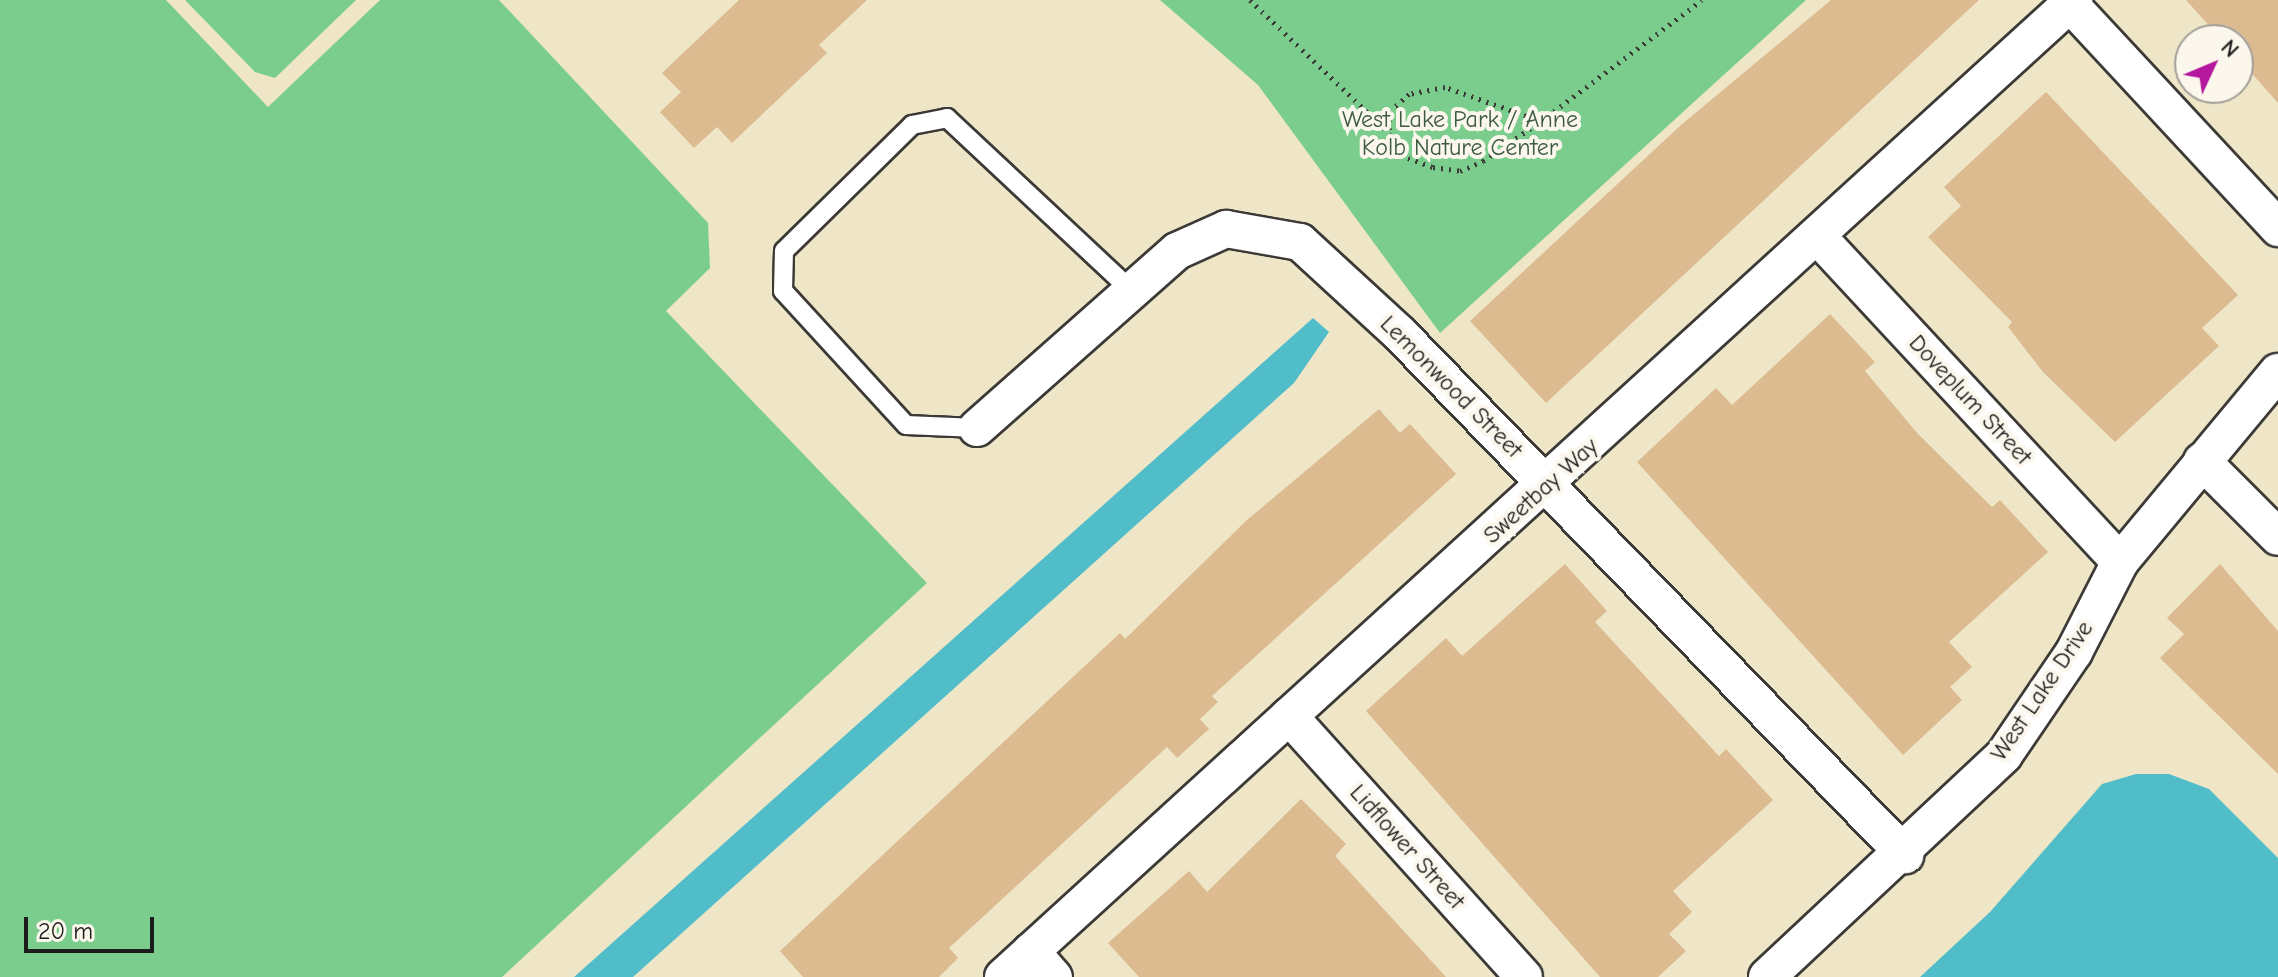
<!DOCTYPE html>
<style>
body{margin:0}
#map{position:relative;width:2278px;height:977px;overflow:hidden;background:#efe6c8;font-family:"Comic Neue",sans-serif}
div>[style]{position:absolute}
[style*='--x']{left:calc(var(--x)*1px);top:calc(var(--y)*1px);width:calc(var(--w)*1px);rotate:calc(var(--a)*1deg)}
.green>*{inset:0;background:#7bcd8e}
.water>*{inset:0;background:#50bdc9}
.building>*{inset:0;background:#dcbb91}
.path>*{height:5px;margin-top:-2.5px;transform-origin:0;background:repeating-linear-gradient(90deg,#3c3a36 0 2px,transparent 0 8px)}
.roads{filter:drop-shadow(2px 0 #3c3a36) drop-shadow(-2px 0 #3c3a36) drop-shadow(0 2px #3c3a36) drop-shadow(0 -2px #3c3a36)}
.service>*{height:18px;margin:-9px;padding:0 9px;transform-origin:9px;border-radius:9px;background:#fff}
.minor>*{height:36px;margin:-18px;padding:0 18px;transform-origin:18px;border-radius:18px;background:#fff}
span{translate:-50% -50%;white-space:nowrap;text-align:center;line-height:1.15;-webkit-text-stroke:8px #fbf7ec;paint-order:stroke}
.park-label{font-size:24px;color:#3d5a44}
.street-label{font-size:24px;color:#1c1c1c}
.north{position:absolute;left:2174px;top:24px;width:80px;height:80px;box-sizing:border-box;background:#fbf7ec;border:2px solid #a29f99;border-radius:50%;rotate:46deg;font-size:22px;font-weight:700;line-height:32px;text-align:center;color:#1c1c1c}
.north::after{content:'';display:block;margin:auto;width:28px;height:36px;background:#b5179e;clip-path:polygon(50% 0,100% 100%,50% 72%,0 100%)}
.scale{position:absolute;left:24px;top:917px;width:130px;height:36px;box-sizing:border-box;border:4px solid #1c1c1c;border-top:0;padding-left:10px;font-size:24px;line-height:28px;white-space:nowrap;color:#1c1c1c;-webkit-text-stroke:6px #fbf7ec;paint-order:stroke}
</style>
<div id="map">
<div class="green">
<i style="clip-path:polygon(0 0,166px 0,268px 107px,380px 0,499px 0,708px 223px,710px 268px,666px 311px,927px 583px,502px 977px,0 977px)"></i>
<i style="clip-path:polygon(185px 0,356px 0,275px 78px,255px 72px)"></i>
<i style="clip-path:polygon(1160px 0,1806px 0,1440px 333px,1258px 85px)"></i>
</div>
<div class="water">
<i style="clip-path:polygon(1313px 318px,1329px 332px,1294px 383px,633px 977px,574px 977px)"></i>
<i style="clip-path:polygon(2136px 774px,2169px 774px,2209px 789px,2278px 858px,2278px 977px,1920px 977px,1990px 912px,2102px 784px)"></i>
</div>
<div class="building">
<i style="clip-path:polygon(739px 0,867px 0,819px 45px,827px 53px,732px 143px,717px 127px,694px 148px,660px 112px,681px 92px,662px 73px)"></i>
<i style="clip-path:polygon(1831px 0,1979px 0,1546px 403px,1470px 321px,1681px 125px)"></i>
<i style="clip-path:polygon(2186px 0,2278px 0,2278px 103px,2238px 58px,2238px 40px,2222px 40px)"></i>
<i style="clip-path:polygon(2046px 92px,2238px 295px,2202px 328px,2219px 346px,2115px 442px,2043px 372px,2008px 327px,2012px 322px,1928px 237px,1961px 206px,1944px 187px)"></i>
<i style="clip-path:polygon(1830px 314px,1875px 362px,1865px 371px,1918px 434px,1992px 507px,2000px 500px,2048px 552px,1949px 642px,1972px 667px,1950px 687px,1962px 700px,1903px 755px,1637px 462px,1716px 388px,1732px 405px)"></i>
<i style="clip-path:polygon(1379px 409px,1400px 433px,1410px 424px,1456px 474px,1212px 696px,1218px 702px,1200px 719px,1209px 729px,1177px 758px,1167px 747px,949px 948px,958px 958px,939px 977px,803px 977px,780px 951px,1120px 633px,1125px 639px,1247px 520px)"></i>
<i style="clip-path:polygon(1565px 564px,1607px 611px,1595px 622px,1719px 756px,1726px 749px,1773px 800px,1673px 891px,1692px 912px,1669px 934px,1686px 951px,1658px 977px,1600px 977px,1366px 711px,1446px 638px,1462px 656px)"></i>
<i style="clip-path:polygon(2220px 564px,2278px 631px,2278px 774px,2160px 658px,2184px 634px,2167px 618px)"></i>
<i style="clip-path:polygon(1301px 799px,1346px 844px,1335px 856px,1446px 977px,1139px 977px,1108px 943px,1189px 871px,1207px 892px)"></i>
</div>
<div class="path">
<i style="--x:1250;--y:0;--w:191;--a:43.7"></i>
<i style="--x:1541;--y:121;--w:102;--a:-160.5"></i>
<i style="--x:1445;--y:87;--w:37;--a:169"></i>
<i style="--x:1409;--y:94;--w:27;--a:138"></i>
<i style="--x:1389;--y:112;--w:22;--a:90"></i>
<i style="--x:1389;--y:134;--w:31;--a:52"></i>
<i style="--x:1408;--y:158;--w:27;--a:20"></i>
<i style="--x:1433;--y:167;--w:27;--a:8"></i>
<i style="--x:1460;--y:171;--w:25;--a:-23"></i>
<i style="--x:1483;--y:161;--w:70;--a:-34.6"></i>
<i style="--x:1541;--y:121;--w:201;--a:-36.9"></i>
</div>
<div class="roads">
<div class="service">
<i style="--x:977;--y:428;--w:71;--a:-177.6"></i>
<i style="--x:906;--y:425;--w:182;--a:-132.5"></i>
<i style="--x:783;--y:291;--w:40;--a:-88.6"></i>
<i style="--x:784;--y:251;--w:180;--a:-44.5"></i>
<i style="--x:912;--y:125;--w:36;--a:-11"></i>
<i style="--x:947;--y:118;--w:253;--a:43.1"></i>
</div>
<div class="minor">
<i style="--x:2070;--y:4;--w:306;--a:47.1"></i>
<i style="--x:1819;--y:238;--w:442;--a:47.1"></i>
<i style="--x:977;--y:428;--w:267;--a:-41.5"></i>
<i style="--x:1177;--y:251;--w:54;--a:-24.2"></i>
<i style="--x:1226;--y:229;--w:75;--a:10"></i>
<i style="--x:1300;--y:242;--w:136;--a:42.6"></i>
<i style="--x:1400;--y:334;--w:726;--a:45.89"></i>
<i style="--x:2202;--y:461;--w:107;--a:45"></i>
<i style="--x:1289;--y:716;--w:351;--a:48"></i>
<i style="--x:1031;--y:951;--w:35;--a:49"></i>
<i style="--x:1003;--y:977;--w:1450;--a:-42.37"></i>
<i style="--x:1767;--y:977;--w:325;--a:-43.1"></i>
<i style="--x:2004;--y:755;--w:125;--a:-55.8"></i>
<i style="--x:2074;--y:652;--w:101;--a:-62.9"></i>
<i style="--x:2120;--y:562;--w:247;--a:-50.3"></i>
</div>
</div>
<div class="park-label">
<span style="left:1460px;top:134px">West Lake Park / Anne<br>Kolb Nature Center</span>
</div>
<div class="street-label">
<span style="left:1451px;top:387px;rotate:45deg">Lemonwood Street</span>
<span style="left:1970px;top:400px;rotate:47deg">Doveplum Street</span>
<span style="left:1541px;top:491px;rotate:-42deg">Sweetbay Way</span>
<span style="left:2042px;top:691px;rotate:-56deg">West Lake Drive</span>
<span style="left:1407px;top:847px;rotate:48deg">Lidflower Street</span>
</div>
<div class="north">N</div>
<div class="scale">20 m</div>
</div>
